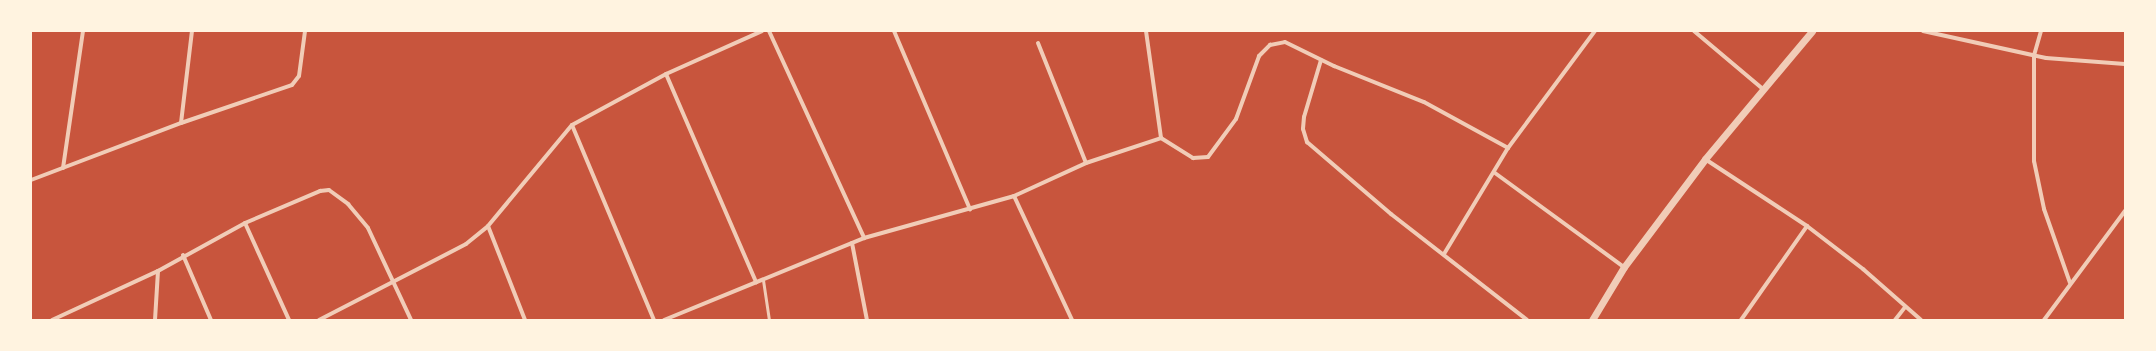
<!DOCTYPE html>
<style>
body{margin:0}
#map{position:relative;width:2156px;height:351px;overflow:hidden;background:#c8553d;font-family:"Varela Round",sans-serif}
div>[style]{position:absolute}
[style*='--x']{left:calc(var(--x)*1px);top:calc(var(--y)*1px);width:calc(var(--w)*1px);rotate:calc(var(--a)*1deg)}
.service>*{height:3px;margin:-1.5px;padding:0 1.5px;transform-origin:1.5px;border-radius:1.5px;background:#f1ccb7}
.minor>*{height:4px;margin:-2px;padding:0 2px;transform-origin:2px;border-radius:2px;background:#f1ccb7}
.tertiary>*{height:7px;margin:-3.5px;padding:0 3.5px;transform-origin:3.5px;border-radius:3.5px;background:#f1ccb7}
span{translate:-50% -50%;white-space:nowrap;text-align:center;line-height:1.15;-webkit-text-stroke:3px #fff3e0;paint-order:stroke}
.frame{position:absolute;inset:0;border:32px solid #fff3e0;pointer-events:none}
</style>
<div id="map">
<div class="service">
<i style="--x:763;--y:280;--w:40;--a:81.5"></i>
</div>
<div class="minor">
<i style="--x:769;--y:31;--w:228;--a:65.3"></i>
<i style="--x:894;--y:31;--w:194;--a:66.9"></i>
<i style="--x:1146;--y:31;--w:108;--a:82"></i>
<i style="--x:1694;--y:31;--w:92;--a:40.1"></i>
<i style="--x:1923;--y:31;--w:126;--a:12.4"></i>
<i style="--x:2046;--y:58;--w:79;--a:4.3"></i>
<i style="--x:2041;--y:31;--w:25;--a:106"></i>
<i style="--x:2034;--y:55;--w:106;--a:90"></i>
<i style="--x:2034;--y:161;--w:49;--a:78.2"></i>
<i style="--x:2044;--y:209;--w:78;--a:70.6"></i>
<i style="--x:1038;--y:43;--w:129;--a:68.2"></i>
<i style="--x:1321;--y:60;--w:59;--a:106.6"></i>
<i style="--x:1304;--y:117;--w:12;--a:95"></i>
<i style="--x:1303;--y:129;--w:14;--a:73"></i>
<i style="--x:1307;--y:142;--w:111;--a:40.6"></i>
<i style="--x:1391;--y:214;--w:172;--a:37.9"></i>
<i style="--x:666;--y:74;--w:227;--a:66.6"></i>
<i style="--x:181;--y:123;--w:93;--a:-83.2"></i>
<i style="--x:572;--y:125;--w:212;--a:67.2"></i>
<i style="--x:1161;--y:138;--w:38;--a:32"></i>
<i style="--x:1193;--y:158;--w:15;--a:-4"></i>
<i style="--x:1208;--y:157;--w:47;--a:-53.6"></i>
<i style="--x:1236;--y:119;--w:67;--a:-69.9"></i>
<i style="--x:1259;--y:56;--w:16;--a:-45"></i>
<i style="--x:1270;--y:45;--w:15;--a:-11"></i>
<i style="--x:1285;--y:42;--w:55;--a:26.1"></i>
<i style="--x:1334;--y:66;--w:97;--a:21.8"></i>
<i style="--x:1424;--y:102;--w:96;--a:28.7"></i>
<i style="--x:1705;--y:159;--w:122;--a:33.3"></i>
<i style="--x:1807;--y:226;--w:71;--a:37.5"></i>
<i style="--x:1863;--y:269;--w:77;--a:41.3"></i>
<i style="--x:63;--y:168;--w:138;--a:-81.7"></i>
<i style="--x:1495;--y:173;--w:160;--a:36.1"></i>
<i style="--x:31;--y:180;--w:160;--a:-20.8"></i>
<i style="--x:181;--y:123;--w:117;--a:-18.9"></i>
<i style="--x:292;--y:85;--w:11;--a:-52"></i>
<i style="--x:299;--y:76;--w:45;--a:-82.4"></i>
<i style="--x:1014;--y:196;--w:137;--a:64.9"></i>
<i style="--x:245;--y:223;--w:107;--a:65.6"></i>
<i style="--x:488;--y:226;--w:101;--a:68.5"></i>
<i style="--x:852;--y:243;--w:78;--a:79"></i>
<i style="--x:1444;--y:254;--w:124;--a:-58.9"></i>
<i style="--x:1508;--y:148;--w:146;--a:-53.4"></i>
<i style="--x:183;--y:255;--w:71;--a:66.7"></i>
<i style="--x:52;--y:320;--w:117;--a:-24.8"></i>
<i style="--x:158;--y:271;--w:99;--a:-28.9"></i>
<i style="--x:245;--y:223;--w:82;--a:-23.1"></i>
<i style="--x:320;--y:191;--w:9;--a:-6"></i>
<i style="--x:329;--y:190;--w:24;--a:36"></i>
<i style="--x:348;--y:204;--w:31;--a:50"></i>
<i style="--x:368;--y:228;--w:102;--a:64.9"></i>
<i style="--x:155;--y:320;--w:49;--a:-86.5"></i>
<i style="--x:319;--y:320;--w:165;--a:-27.3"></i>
<i style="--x:466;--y:244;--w:28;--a:-39"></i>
<i style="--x:488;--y:226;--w:131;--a:-50.3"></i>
<i style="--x:572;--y:125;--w:107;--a:-28.5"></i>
<i style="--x:666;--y:74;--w:105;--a:-24.1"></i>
<i style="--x:664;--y:320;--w:216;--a:-22.3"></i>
<i style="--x:864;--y:238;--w:156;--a:-15.6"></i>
<i style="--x:1014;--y:196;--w:79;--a:-24.6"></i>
<i style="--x:1086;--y:163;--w:79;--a:-18.4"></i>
<i style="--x:1741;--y:320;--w:115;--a:-54.9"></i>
<i style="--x:1895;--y:320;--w:16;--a:-52"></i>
<i style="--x:2044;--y:320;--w:136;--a:-53.4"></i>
</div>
<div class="tertiary">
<i style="--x:1592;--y:320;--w:62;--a:-58.9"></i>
<i style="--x:1624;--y:267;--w:135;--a:-53.1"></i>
<i style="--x:1705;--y:159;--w:167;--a:-50.1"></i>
</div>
<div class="frame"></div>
</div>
